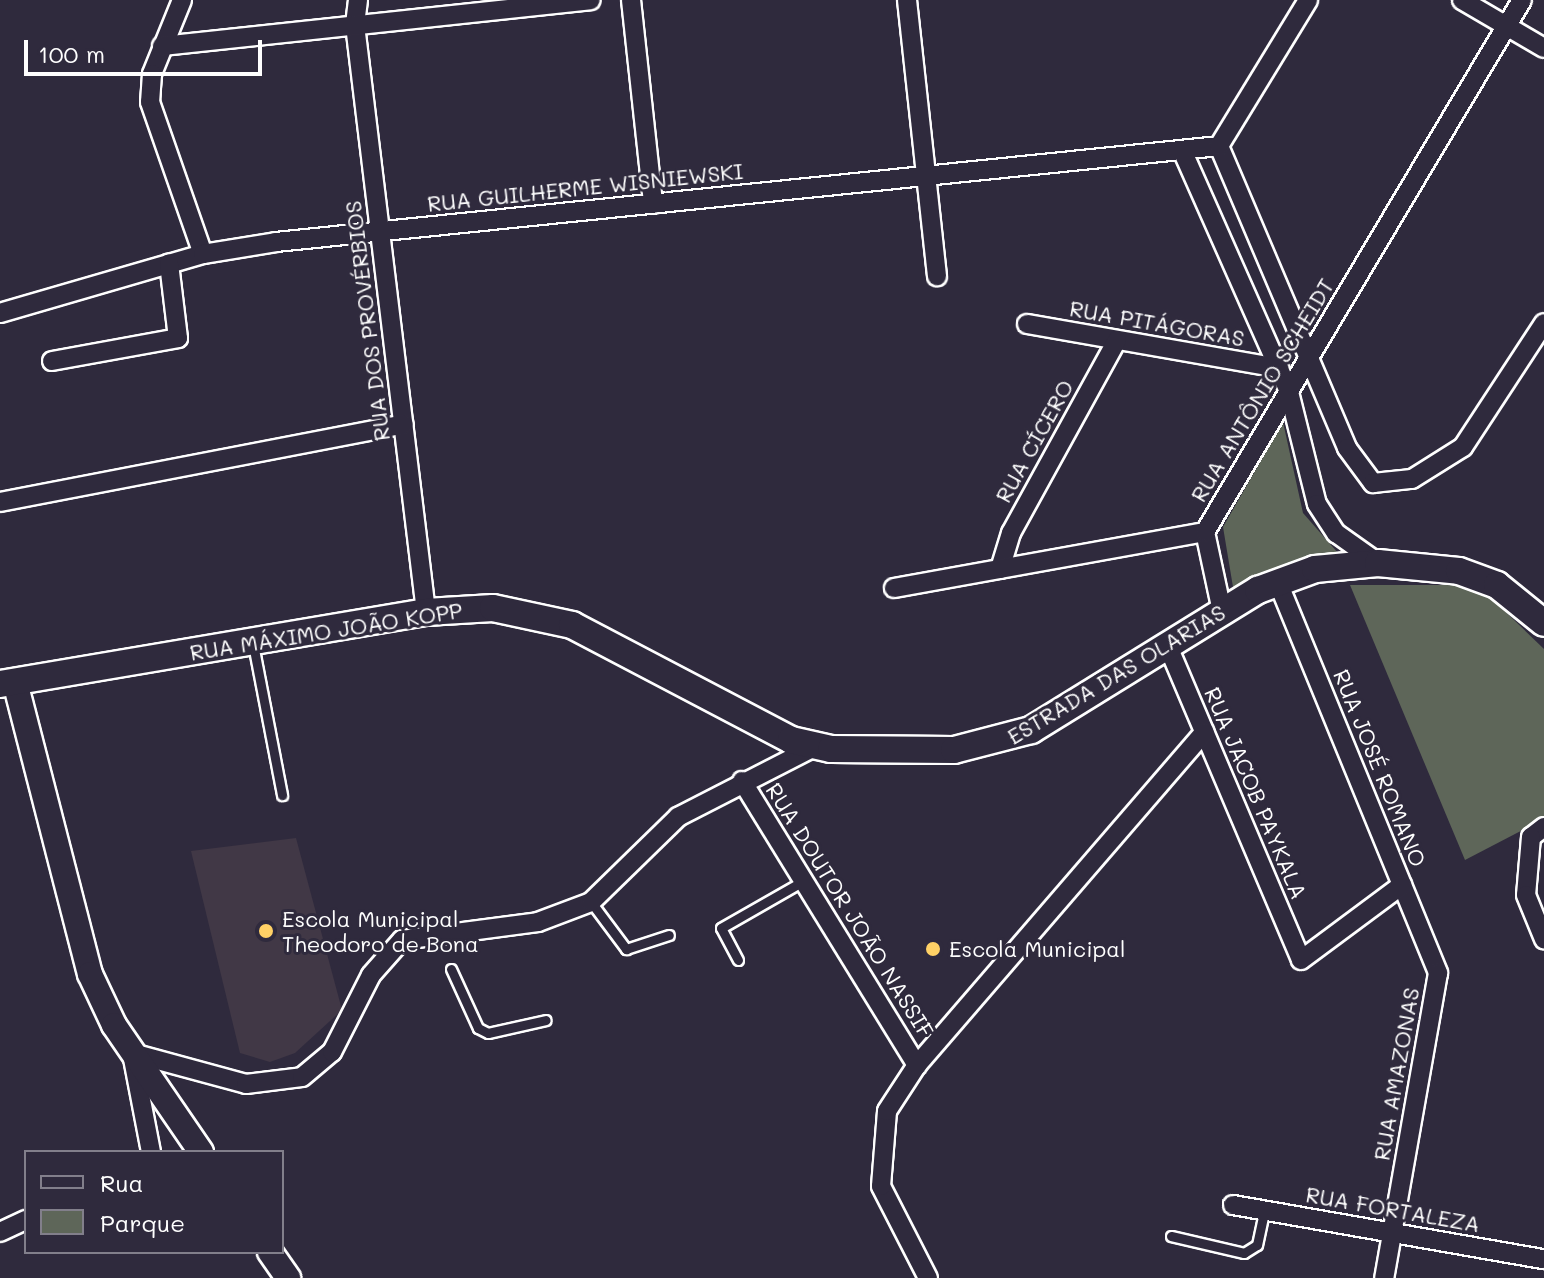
<!DOCTYPE html>
<meta charset="utf-8">
<style>
body{margin:0}
#map{position:relative;width:1544px;height:1278px;overflow:hidden;background:#2f2a3d;font-family:Mali,sans-serif}
div>[style]{position:absolute}
[style*='--x']{left:calc(var(--x)*1px);top:calc(var(--y)*1px);width:calc(var(--w)*1px);rotate:calc(var(--a)*1deg)}
.built>*{inset:0;background:#413846}
.green>*{inset:0;background:#5e6659}
.roads{filter:drop-shadow(2px 0 #fff) drop-shadow(-2px 0 #fff) drop-shadow(0 2px #fff) drop-shadow(0 -2px #fff)}
.service>*{height:9px;margin:-4.5px;padding:0 4.5px;transform-origin:4.5px;border-radius:4.5px;background:#2f2a3d}
.minor>*{height:18px;margin:-9px;padding:0 9px;transform-origin:9px;border-radius:9px;background:#2f2a3d}
.tertiary>*{height:24px;margin:-12px;padding:0 12px;transform-origin:12px;border-radius:12px;background:#2f2a3d}
.secondary>*{height:26px;margin:-13px;padding:0 13px;transform-origin:13px;border-radius:13px;background:#2f2a3d}
.dots>*{width:22px;height:22px;translate:-50% -50%;box-sizing:border-box;border:4px solid #2f2a3d;border-radius:50%}
span{translate:-50% -50%;white-space:nowrap;text-align:center;line-height:1.15;-webkit-text-stroke:6px #2f2a3d;paint-order:stroke}
.street-label{font-size:22px;color:#fff}
.poi-label{font-size:22px;color:#fff}
.left{translate:0 -50%;text-align:left}
.legend{position:absolute;left:24px;top:1150px;width:260px;height:104px;box-sizing:border-box;background:#2f2a3d;border:2px solid #827f8b;margin:0;padding:10px 14px;list-style:none;font-size:24px;color:#fff}
.legend li{display:flex;align-items:center;gap:16px;height:40px}
.legend b{width:40px;border:2px solid #827f8b}
.scale{position:absolute;left:24px;top:40px;width:238px;height:36px;box-sizing:border-box;border:4px solid #fff;border-top:0;padding-left:10px;font-size:24px;line-height:28px;white-space:nowrap;color:#fff;-webkit-text-stroke:6px #2f2a3d;paint-order:stroke}
</style>
<div id="map">
<div class="built">
<i style="clip-path:polygon(296px 838px,342px 1010px,295px 1053px,270px 1062px,240px 1053px,191px 851px)"></i>
</div>
<div class="green">
<i style="clip-path:polygon(1283px 422px,1303px 513px,1338px 553px,1296px 560px,1233px 587px,1223px 527px)"></i>
<i style="clip-path:polygon(1350px 585px,1452px 585px,1486px 593px,1544px 649px,1544px 819px,1465px 860px)"></i>
</div>
<div class="roads">
<div class="service">
<i style="--x:253;--y:644;--w:154;--a:79.1"></i>
<i style="--x:591;--y:902;--w:59;--a:53.3"></i>
<i style="--x:626;--y:949;--w:45;--a:-18"></i>
<i style="--x:738;--y:960;--w:36;--a:-118"></i>
<i style="--x:721;--y:928;--w:95;--a:-29.8"></i>
<i style="--x:451;--y:969;--w:65;--a:65.4"></i>
<i style="--x:478;--y:1028;--w:11;--a:27"></i>
<i style="--x:488;--y:1033;--w:59;--a:-12.6"></i>
<i style="--x:1171;--y:1236;--w:75;--a:13.1"></i>
<i style="--x:1244;--y:1253;--w:15;--a:-32"></i>
<i style="--x:1257;--y:1245;--w:35;--a:-78"></i>
</div>
<div class="minor">
<i style="--x:182;--y:0;--w:80;--a:112.1"></i>
<i style="--x:152;--y:74;--w:28;--a:94"></i>
<i style="--x:150;--y:102;--w:161;--a:70.8"></i>
<i style="--x:358;--y:0;--w:25;--a:97"></i>
<i style="--x:355;--y:25;--w:591;--a:83.1"></i>
<i style="--x:631;--y:0;--w:205;--a:83.8"></i>
<i style="--x:907;--y:0;--w:278;--a:83.8"></i>
<i style="--x:1462;--y:0;--w:95;--a:30.3"></i>
<i style="--x:162;--y:46;--w:431;--a:-6.1"></i>
<i style="--x:1219;--y:146;--w:328;--a:67"></i>
<i style="--x:1347;--y:448;--w:44;--a:53.4"></i>
<i style="--x:1373;--y:483;--w:39;--a:-6"></i>
<i style="--x:1412;--y:479;--w:60;--a:-32.1"></i>
<i style="--x:1463;--y:447;--w:148;--a:-56.8"></i>
<i style="--x:1182;--y:150;--w:265;--a:66.1"></i>
<i style="--x:1289;--y:392;--w:115;--a:76"></i>
<i style="--x:1317;--y:504;--w:35;--a:57"></i>
<i style="--x:1336;--y:533;--w:52;--a:35.5"></i>
<i style="--x:0;--y:313;--w:211;--a:-16.2"></i>
<i style="--x:203;--y:254;--w:74;--a:-9.3"></i>
<i style="--x:276;--y:242;--w:948;--a:-5.81"></i>
<i style="--x:1219;--y:146;--w:171;--a:-58.6"></i>
<i style="--x:1027;--y:324;--w:256;--a:9.9"></i>
<i style="--x:52;--y:361;--w:128;--a:-10.3"></i>
<i style="--x:178;--y:338;--w:75;--a:-96.9"></i>
<i style="--x:0;--y:502;--w:411;--a:-10.9"></i>
<i style="--x:1205;--y:532;--w:81;--a:77.9"></i>
<i style="--x:1000;--y:569;--w:38;--a:-73"></i>
<i style="--x:1011;--y:533;--w:220;--a:-61.2"></i>
<i style="--x:1277;--y:580;--w:425;--a:67.7"></i>
<i style="--x:1438;--y:973;--w:310;--a:100"></i>
<i style="--x:894;--y:588;--w:316;--a:-10.2"></i>
<i style="--x:1205;--y:532;--w:619;--a:-59.21"></i>
<i style="--x:1167;--y:644;--w:343;--a:67"></i>
<i style="--x:1301;--y:960;--w:126;--a:-36.6"></i>
<i style="--x:742;--y:781;--w:334;--a:58.4"></i>
<i style="--x:1544;--y:827;--w:16;--a:142"></i>
<i style="--x:1531;--y:837;--w:58;--a:94.9"></i>
<i style="--x:1526;--y:895;--w:48;--a:67.8"></i>
<i style="--x:151;--y:1152;--w:101;--a:-100.9"></i>
<i style="--x:132;--y:1053;--w:118;--a:15.2"></i>
<i style="--x:246;--y:1084;--w:56;--a:-7.1"></i>
<i style="--x:302;--y:1077;--w:39;--a:-40"></i>
<i style="--x:332;--y:1052;--w:86;--a:-63.1"></i>
<i style="--x:371;--y:975;--w:47;--a:-48.5"></i>
<i style="--x:402;--y:940;--w:137;--a:-7.5"></i>
<i style="--x:538;--y:922;--w:57;--a:-20.7"></i>
<i style="--x:591;--y:902;--w:122;--a:-44.3"></i>
<i style="--x:678;--y:817;--w:153;--a:-27.2"></i>
<i style="--x:1233;--y:1205;--w:316;--a:9.9"></i>
<i style="--x:0;--y:1232;--w:29;--a:-25"></i>
<i style="--x:928;--y:1278;--w:103;--a:-117.1"></i>
<i style="--x:881;--y:1186;--w:75;--a:-85.4"></i>
<i style="--x:887;--y:1111;--w:55;--a:-56.9"></i>
<i style="--x:917;--y:1065;--w:440;--a:-49.2"></i>
</div>
<div class="tertiary">
<i style="--x:15;--y:682;--w:301;--a:75.6"></i>
<i style="--x:90;--y:974;--w:56;--a:64.8"></i>
<i style="--x:114;--y:1025;--w:154;--a:55.6"></i>
<i style="--x:270;--y:1252;--w:32;--a:55"></i>
</div>
<div class="secondary">
<i style="--x:0;--y:684;--w:432;--a:-9.6"></i>
<i style="--x:426;--y:612;--w:67;--a:-3.4"></i>
<i style="--x:493;--y:608;--w:81;--a:12.1"></i>
<i style="--x:572;--y:625;--w:247;--a:27.7"></i>
<i style="--x:791;--y:740;--w:41;--a:12.7"></i>
<i style="--x:831;--y:749;--w:123;--a:0.5"></i>
<i style="--x:954;--y:750;--w:80;--a:-14.6"></i>
<i style="--x:1031;--y:730;--w:267;--a:-31.7"></i>
<i style="--x:1258;--y:590;--w:61;--a:-20.2"></i>
<i style="--x:1315;--y:569;--w:63;--a:-5.4"></i>
<i style="--x:1378;--y:563;--w:81;--a:5.6"></i>
<i style="--x:1459;--y:571;--w:40;--a:20.2"></i>
<i style="--x:1497;--y:585;--w:60;--a:39"></i>
</div>
</div>
<div class="dots">
<i style="left:266px;top:931px;background:#ffd166"></i>
<i style="left:933px;top:949px;background:#ffd166"></i>
</div>
<div class="street-label">
<span style="left:585px;top:187px;rotate:-6deg">RUA GUILHERME WISNIEWSKI</span>
<span style="left:367px;top:321px;rotate:-97deg">RUA DOS PROVÉRBIOS</span>
<span style="left:1157px;top:323px;rotate:10deg">RUA PITÁGORAS</span>
<span style="left:1262px;top:390px;rotate:-59deg">RUA ANTÔNIO SCHEIDT</span>
<span style="left:1034px;top:441px;rotate:-61deg">RUA CÍCERO</span>
<span style="left:326px;top:631px;rotate:-9deg">RUA MÁXIMO JOÃO KOPP</span>
<span style="left:1116px;top:674px;rotate:-31deg">ESTRADA DAS OLARIAS</span>
<span style="left:1380px;top:768px;rotate:68deg">RUA JOSÉ ROMANO</span>
<span style="left:1256px;top:793px;rotate:67deg">RUA JACOB PAYKALA</span>
<span style="left:850px;top:910px;rotate:58deg">RUA DOUTOR JOÃO NASSIF</span>
<span style="left:1396px;top:1074px;rotate:-80deg">RUA AMAZONAS</span>
<span style="left:1393px;top:1209px;rotate:10deg">RUA FORTALEZA</span>
</div>
<div class="poi-label">
<span class="left" style="left:282px;top:931px">Escola Municipal<br>Theodoro de Bona</span>
<span class="left" style="left:949px;top:949px">Escola Municipal</span>
</div>
<ul class="legend">
<li><b style="height:10px;background:#2f2a3d"></b>Rua</li>
<li><b style="height:22px;background:#5e6659"></b>Parque</li>
</ul>
<div class="scale">100 m</div>
</div>
